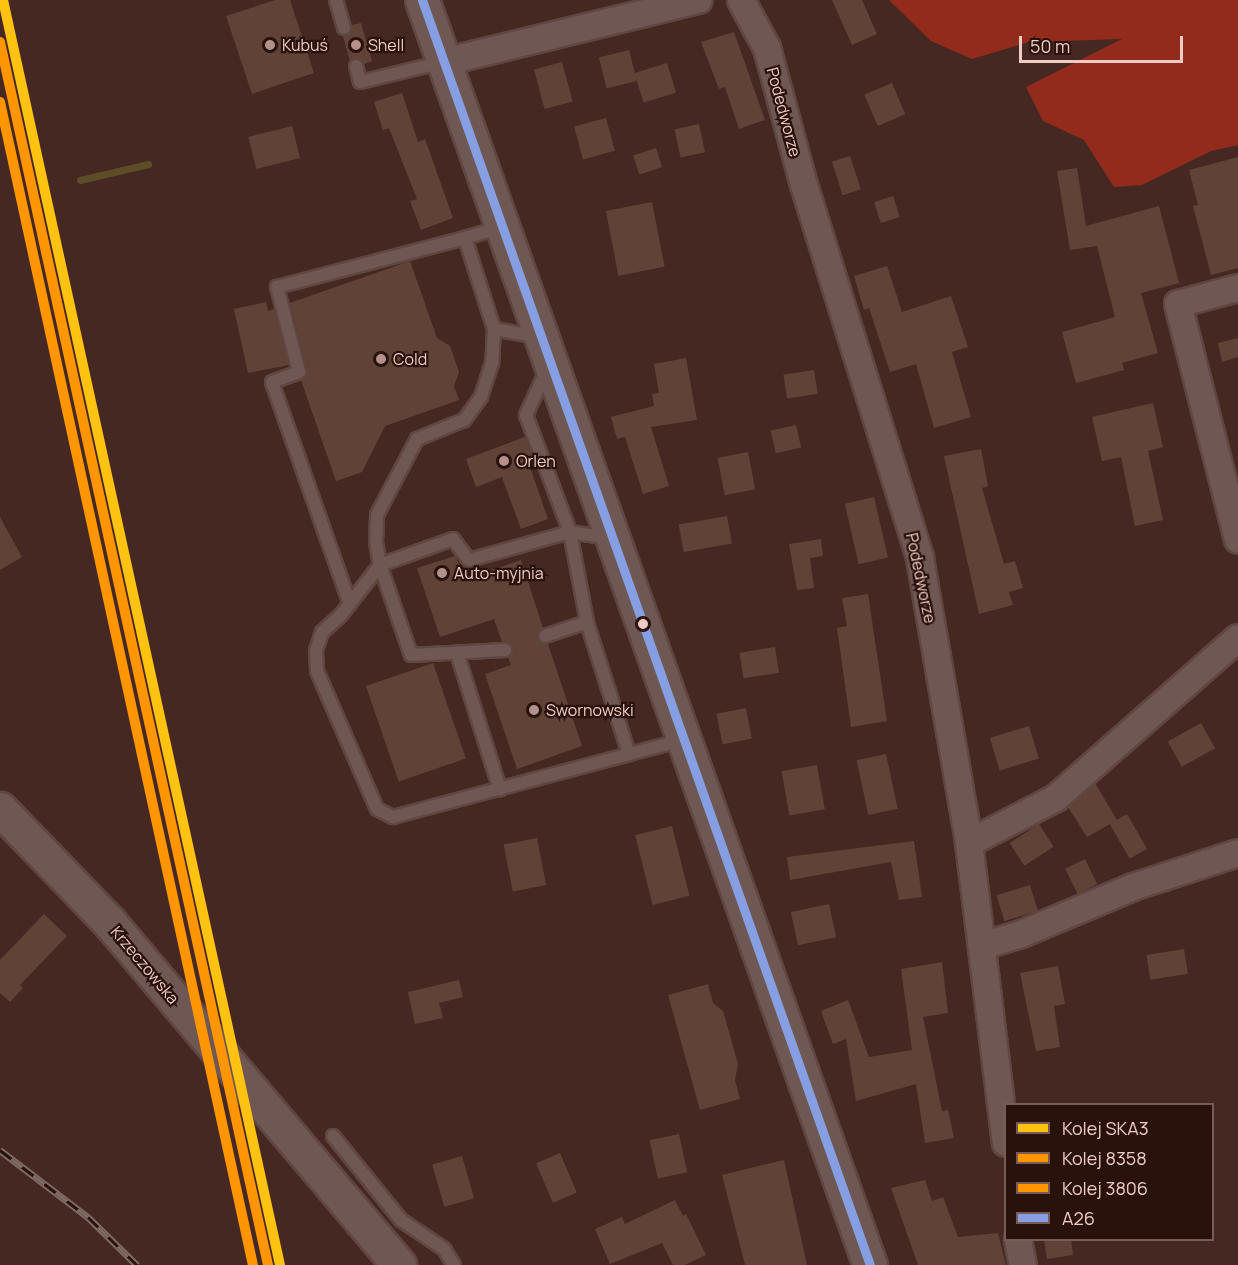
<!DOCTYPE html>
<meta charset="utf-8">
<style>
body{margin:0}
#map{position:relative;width:1238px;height:1265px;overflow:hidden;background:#452822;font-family:Manrope,sans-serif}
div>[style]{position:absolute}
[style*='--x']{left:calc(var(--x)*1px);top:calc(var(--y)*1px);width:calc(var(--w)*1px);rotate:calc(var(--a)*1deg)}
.forest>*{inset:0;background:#932b1c}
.stream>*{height:7px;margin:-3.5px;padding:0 3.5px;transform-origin:3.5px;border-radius:3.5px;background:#5c4c27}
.building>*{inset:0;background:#604336;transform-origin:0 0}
.roads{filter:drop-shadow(2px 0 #604642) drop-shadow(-2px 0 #604642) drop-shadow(0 2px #604642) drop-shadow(0 -2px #604642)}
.lane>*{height:12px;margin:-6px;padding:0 6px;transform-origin:6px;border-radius:6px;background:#6f5854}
.street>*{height:26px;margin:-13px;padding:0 13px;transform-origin:13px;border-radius:13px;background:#6f5854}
.secondary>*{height:33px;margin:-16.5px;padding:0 16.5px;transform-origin:16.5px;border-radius:16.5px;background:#6f5854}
.rail>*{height:7px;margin-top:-3.5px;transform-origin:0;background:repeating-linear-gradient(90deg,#29110c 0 14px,#7e6965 0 28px);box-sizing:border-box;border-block:2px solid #7e6965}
.bus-1>*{height:9px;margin:-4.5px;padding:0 4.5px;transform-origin:4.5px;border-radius:4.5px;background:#869fe3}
.rail-1>*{height:10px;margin:-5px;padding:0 5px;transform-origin:5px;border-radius:5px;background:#fec210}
.rail-2>*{height:10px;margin:-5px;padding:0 5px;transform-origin:5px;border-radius:5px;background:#ff9500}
.rail-3>*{height:10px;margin:-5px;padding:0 5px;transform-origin:5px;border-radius:5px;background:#ff9500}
.dots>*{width:16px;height:16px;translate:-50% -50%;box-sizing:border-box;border:3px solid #29110c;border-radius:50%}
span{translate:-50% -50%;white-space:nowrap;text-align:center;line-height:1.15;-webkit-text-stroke:4.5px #29110c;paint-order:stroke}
.poi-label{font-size:16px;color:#efcbc4}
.left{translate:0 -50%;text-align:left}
.street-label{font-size:16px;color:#efcbc4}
.legend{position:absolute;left:1004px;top:1103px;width:210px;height:138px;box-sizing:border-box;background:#29110c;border:2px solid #785b56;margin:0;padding:8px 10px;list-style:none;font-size:18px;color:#efcbc4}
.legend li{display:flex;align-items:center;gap:12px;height:30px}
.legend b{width:30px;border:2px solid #785b56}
.scale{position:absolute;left:1019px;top:36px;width:164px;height:27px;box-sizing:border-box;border:3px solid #efcbc4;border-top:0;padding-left:8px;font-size:18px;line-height:21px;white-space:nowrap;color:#efcbc4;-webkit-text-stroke:4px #29110c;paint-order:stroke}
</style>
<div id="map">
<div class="forest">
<i style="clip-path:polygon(889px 0,1238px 0,1238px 145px,1211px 151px,1142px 185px,1114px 187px,1084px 140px,1043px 121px,1026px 87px,1122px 39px,1029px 42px,972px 59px,931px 41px)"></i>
</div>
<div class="stream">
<i style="--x:80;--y:180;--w:70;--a:-13.2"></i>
</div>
<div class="building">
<i style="clip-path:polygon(275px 0,290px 0,314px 73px,252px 94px,226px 16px)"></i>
<i style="clip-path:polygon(832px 0,862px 0,877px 34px,852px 45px)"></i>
<i style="clip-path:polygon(361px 23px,372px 61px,364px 64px,358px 58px,350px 61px,343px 36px,350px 33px,352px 25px)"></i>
<i style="clip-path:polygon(734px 32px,765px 120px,739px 129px,725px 87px,719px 89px,701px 42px)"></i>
<i style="left:629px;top:50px;width:32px;height:31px;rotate:76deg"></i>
<i style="left:562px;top:62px;width:41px;height:29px;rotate:75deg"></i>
<i style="left:667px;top:63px;width:31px;height:34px;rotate:73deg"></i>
<i style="left:892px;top:83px;width:34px;height:30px;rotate:67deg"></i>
<i style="clip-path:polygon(402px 93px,418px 142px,425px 139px,453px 218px,421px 230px,410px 201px,417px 199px,389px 128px,383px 130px,374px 102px)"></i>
<i style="left:606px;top:118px;width:34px;height:33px;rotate:75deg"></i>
<i style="left:699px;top:124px;width:29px;height:25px;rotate:78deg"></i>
<i style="left:292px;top:126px;width:33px;height:45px;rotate:76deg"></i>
<i style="left:656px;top:148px;width:20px;height:24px;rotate:72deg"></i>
<i style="left:850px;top:156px;width:35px;height:19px;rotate:72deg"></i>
<i style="clip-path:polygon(1238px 157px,1238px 268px,1211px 275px,1193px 206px,1198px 205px,1189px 170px)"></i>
<i style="clip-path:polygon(1077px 168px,1086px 226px,1159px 206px,1179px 283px,1141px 293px,1158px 353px,1122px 363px,1124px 370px,1076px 383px,1062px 332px,1115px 317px,1097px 246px,1070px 250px,1057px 171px)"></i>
<i style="left:893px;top:196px;width:22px;height:20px;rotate:72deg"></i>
<i style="left:652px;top:202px;width:66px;height:47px;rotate:79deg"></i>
<i style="clip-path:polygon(410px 261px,437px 338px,450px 346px,459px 372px,454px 386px,459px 400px,385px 426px,362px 472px,336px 481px,301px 380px,307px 370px,290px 303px)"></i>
<i style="clip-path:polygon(887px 266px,902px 312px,951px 296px,968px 347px,952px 352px,971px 417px,934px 428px,916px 364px,890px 372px,869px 308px,864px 310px,854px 276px)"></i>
<i style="clip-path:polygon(266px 302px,268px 311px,274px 309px,289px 365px,248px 373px,234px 309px)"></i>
<i style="clip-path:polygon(1238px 338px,1238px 357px,1222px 362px,1218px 343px)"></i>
<i style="clip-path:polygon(686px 358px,697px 420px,651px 427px,669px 486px,643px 494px,625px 437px,617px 439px,611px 417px,654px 406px,652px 394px,659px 393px,654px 364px)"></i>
<i style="left:814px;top:370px;width:24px;height:31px;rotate:81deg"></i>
<i style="clip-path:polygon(1153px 403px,1163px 447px,1148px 451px,1163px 520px,1135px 526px,1121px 457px,1102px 461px,1092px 417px)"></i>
<i style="left:796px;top:425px;width:23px;height:26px;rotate:77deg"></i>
<i style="clip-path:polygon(525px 437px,536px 465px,530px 467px,548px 519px,521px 529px,502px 477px,476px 487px,466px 459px)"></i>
<i style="clip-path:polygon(981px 449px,988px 486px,982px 488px,1004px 564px,1015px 561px,1023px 588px,1009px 592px,1013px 605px,979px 614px,944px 456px)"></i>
<i style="left:748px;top:452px;width:38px;height:31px;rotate:79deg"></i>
<i style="left:874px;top:497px;width:62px;height:30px;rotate:77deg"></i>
<i style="left:727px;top:516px;width:28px;height:49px;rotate:80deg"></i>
<i style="clip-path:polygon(0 517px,22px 557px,0 570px)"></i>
<i style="clip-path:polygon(821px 539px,823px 556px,810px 558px,814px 588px,797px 590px,789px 544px)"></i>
<i style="clip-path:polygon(455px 556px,467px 579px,521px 560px,543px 628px,537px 638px,548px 644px,582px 746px,517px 769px,485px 674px,511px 665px,508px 657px,512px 646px,502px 642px,494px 619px,440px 637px,417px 568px)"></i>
<i style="clip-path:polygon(868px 594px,887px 721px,851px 727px,837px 628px,847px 626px,842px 598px)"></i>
<i style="left:775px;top:647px;width:26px;height:36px;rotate:81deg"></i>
<i style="left:433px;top:663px;width:101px;height:71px;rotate:71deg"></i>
<i style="left:746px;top:708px;width:31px;height:30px;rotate:79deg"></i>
<i style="left:1201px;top:723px;width:29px;height:38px;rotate:61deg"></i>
<i style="left:1029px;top:726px;width:34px;height:41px;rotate:73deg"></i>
<i style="left:886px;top:754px;width:56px;height:30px;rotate:78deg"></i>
<i style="left:817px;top:765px;width:45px;height:36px;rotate:80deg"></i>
<i style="clip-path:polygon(1095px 783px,1117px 820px,1087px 837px,1068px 807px)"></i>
<i style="left:1127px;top:814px;width:40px;height:20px;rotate:60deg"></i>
<i style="left:1039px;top:824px;width:27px;height:35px;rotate:57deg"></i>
<i style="left:672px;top:826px;width:72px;height:38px;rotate:76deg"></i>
<i style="left:537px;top:838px;width:48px;height:34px;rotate:79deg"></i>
<i style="clip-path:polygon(914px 841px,922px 897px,899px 900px,891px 862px,790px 880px,787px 857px)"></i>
<i style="left:1085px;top:859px;width:28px;height:22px;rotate:64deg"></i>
<i style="left:1030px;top:885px;width:27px;height:35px;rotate:73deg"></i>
<i style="left:829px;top:904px;width:34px;height:39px;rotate:78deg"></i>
<i style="clip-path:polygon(44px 914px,67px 936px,20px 985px,23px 988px,10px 1002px,0 993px,0 960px)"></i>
<i style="left:1184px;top:949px;width:25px;height:38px;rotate:81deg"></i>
<i style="clip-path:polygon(942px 962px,948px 1013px,923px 1017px,942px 1111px,948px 1110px,954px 1138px,925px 1143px,916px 1084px,856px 1101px,846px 1039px,833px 1044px,821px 1011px,848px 1000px,869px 1057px,912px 1050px,901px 969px)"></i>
<i style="clip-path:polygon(1058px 966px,1065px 1004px,1054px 1006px,1060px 1047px,1036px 1051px,1020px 973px)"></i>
<i style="clip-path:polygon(459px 980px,463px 997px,439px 1003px,443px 1018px,415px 1024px,408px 992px)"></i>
<i style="clip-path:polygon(708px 984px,713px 1003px,723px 1011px,738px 1064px,735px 1080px,740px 1099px,700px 1110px,668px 995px)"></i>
<i style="left:679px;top:1134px;width:39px;height:30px;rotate:78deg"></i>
<i style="left:560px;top:1153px;width:43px;height:26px;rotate:67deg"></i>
<i style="left:462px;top:1156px;width:44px;height:31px;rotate:74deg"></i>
<i style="clip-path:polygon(784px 1160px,807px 1265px,745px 1265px,722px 1175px)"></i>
<i style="clip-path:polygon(925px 1180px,932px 1201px,943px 1197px,958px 1237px,998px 1233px,1006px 1265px,918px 1265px,891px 1188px)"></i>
<i style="clip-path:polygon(675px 1200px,683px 1216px,686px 1214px,706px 1255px,685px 1265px,673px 1265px,662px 1243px,610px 1264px,595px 1229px,622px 1217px,625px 1224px)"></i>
<i style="clip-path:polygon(1044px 1239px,1071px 1239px,1073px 1255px,1047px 1259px)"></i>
</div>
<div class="roads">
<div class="lane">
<i style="--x:336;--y:0;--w:29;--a:74"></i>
<i style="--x:356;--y:66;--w:16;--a:76"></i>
<i style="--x:360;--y:82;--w:85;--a:-13.5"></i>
<i style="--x:501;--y:227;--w:38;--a:163"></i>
<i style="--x:465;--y:238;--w:96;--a:72.3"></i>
<i style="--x:494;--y:329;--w:45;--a:10.3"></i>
<i style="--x:494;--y:329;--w:34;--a:93"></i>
<i style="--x:492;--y:363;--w:36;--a:108"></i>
<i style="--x:481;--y:397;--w:29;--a:126"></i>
<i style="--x:464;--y:420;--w:51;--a:158"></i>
<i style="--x:417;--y:439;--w:86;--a:117.8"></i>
<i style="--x:377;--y:515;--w:27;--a:92"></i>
<i style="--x:376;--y:542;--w:23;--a:80"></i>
<i style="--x:380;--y:565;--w:63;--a:128"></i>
<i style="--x:341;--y:615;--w:25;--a:138"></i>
<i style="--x:322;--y:632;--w:20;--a:108"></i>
<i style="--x:316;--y:651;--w:20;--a:87"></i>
<i style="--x:317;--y:671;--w:150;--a:66.5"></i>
<i style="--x:377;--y:809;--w:18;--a:27"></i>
<i style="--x:393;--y:817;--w:244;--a:-14.9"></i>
<i style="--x:629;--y:754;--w:139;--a:-107.7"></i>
<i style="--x:547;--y:369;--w:51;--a:114.5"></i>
<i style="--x:526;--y:415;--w:125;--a:69.4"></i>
<i style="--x:570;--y:532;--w:38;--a:9"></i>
<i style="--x:350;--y:604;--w:235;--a:-109.4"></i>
<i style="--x:272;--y:382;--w:29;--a:-20"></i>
<i style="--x:299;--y:372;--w:88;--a:-104.5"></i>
<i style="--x:277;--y:287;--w:194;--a:-14.6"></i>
<i style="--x:505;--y:650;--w:94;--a:177"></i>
<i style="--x:411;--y:655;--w:95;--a:-109"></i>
<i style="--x:380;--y:565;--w:77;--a:-19.6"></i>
<i style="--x:453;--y:539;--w:26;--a:53"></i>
<i style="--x:469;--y:560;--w:105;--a:-15.5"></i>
<i style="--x:570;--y:532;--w:92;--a:79.3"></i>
<i style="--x:587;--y:622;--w:44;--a:161.6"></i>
<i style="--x:457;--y:653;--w:143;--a:72.5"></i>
<i style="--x:629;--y:754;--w:56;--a:-14.5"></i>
<i style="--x:333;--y:1136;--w:108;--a:51"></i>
<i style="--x:401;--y:1220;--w:52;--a:34"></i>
<i style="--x:444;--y:1249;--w:19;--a:58"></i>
</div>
<div class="street">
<i style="--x:741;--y:0;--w:55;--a:61.6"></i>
<i style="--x:767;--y:48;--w:142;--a:74.9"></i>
<i style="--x:804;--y:185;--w:391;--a:72.7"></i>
<i style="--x:920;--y:558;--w:289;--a:80.2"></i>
<i style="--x:969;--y:843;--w:302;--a:83"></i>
<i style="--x:444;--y:62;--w:262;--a:-13.7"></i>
<i style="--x:1238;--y:288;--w:62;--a:165.1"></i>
<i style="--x:1178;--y:304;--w:243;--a:75.7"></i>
<i style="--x:969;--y:843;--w:98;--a:-27.3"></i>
<i style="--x:1056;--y:798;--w:242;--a:-41.3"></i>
<i style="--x:982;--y:946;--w:39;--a:-17"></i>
<i style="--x:1019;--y:935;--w:124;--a:-22.8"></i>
<i style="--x:1133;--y:887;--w:110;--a:-17.9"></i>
<i style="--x:1018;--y:1240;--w:25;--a:79"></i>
</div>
<div class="secondary">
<i style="--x:422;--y:0;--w:1342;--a:70.5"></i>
<i style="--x:0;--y:809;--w:158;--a:46"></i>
<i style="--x:110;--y:923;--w:448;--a:49.8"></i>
</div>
</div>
<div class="rail">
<i style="--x:0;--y:1150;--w:111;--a:37.3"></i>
<i style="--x:88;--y:1217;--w:69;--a:44.4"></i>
</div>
<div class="bus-1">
<i style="--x:422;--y:0;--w:1342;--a:70.5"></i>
</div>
<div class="rail-1">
<i style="--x:3;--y:0;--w:1295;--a:77.65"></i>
</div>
<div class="rail-2">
<i style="--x:0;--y:42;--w:1252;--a:77.64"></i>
</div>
<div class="rail-3">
<i style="--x:0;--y:102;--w:1190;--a:77.73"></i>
</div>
<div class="dots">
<i style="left:270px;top:45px;background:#b4928b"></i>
<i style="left:356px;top:45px;background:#b4928b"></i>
<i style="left:381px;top:359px;background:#b4928b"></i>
<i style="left:504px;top:461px;background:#b4928b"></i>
<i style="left:442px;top:573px;background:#b4928b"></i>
<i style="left:643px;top:624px;background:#efcbc4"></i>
<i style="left:534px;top:710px;background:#b4928b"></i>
</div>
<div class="poi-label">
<span class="left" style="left:282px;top:45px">Kubuś</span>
<span class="left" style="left:368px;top:45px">Shell</span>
<span class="left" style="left:393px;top:359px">Cold</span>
<span class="left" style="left:516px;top:461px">Orlen</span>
<span class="left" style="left:454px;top:573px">Auto-myjnia</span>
<span class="left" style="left:546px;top:710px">Swornowski</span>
</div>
<div class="street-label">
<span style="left:784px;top:112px;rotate:75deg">Podedworze</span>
<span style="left:921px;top:578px;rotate:78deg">Podedworze</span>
<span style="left:145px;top:965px;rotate:50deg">Krzeczowska</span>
</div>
<ul class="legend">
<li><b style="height:8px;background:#fec210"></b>Kolej SKA3</li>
<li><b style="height:8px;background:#ff9500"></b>Kolej 8358</li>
<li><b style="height:8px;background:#ff9500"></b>Kolej 3806</li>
<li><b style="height:8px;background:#869fe3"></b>A26</li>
</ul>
<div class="scale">50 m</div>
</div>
